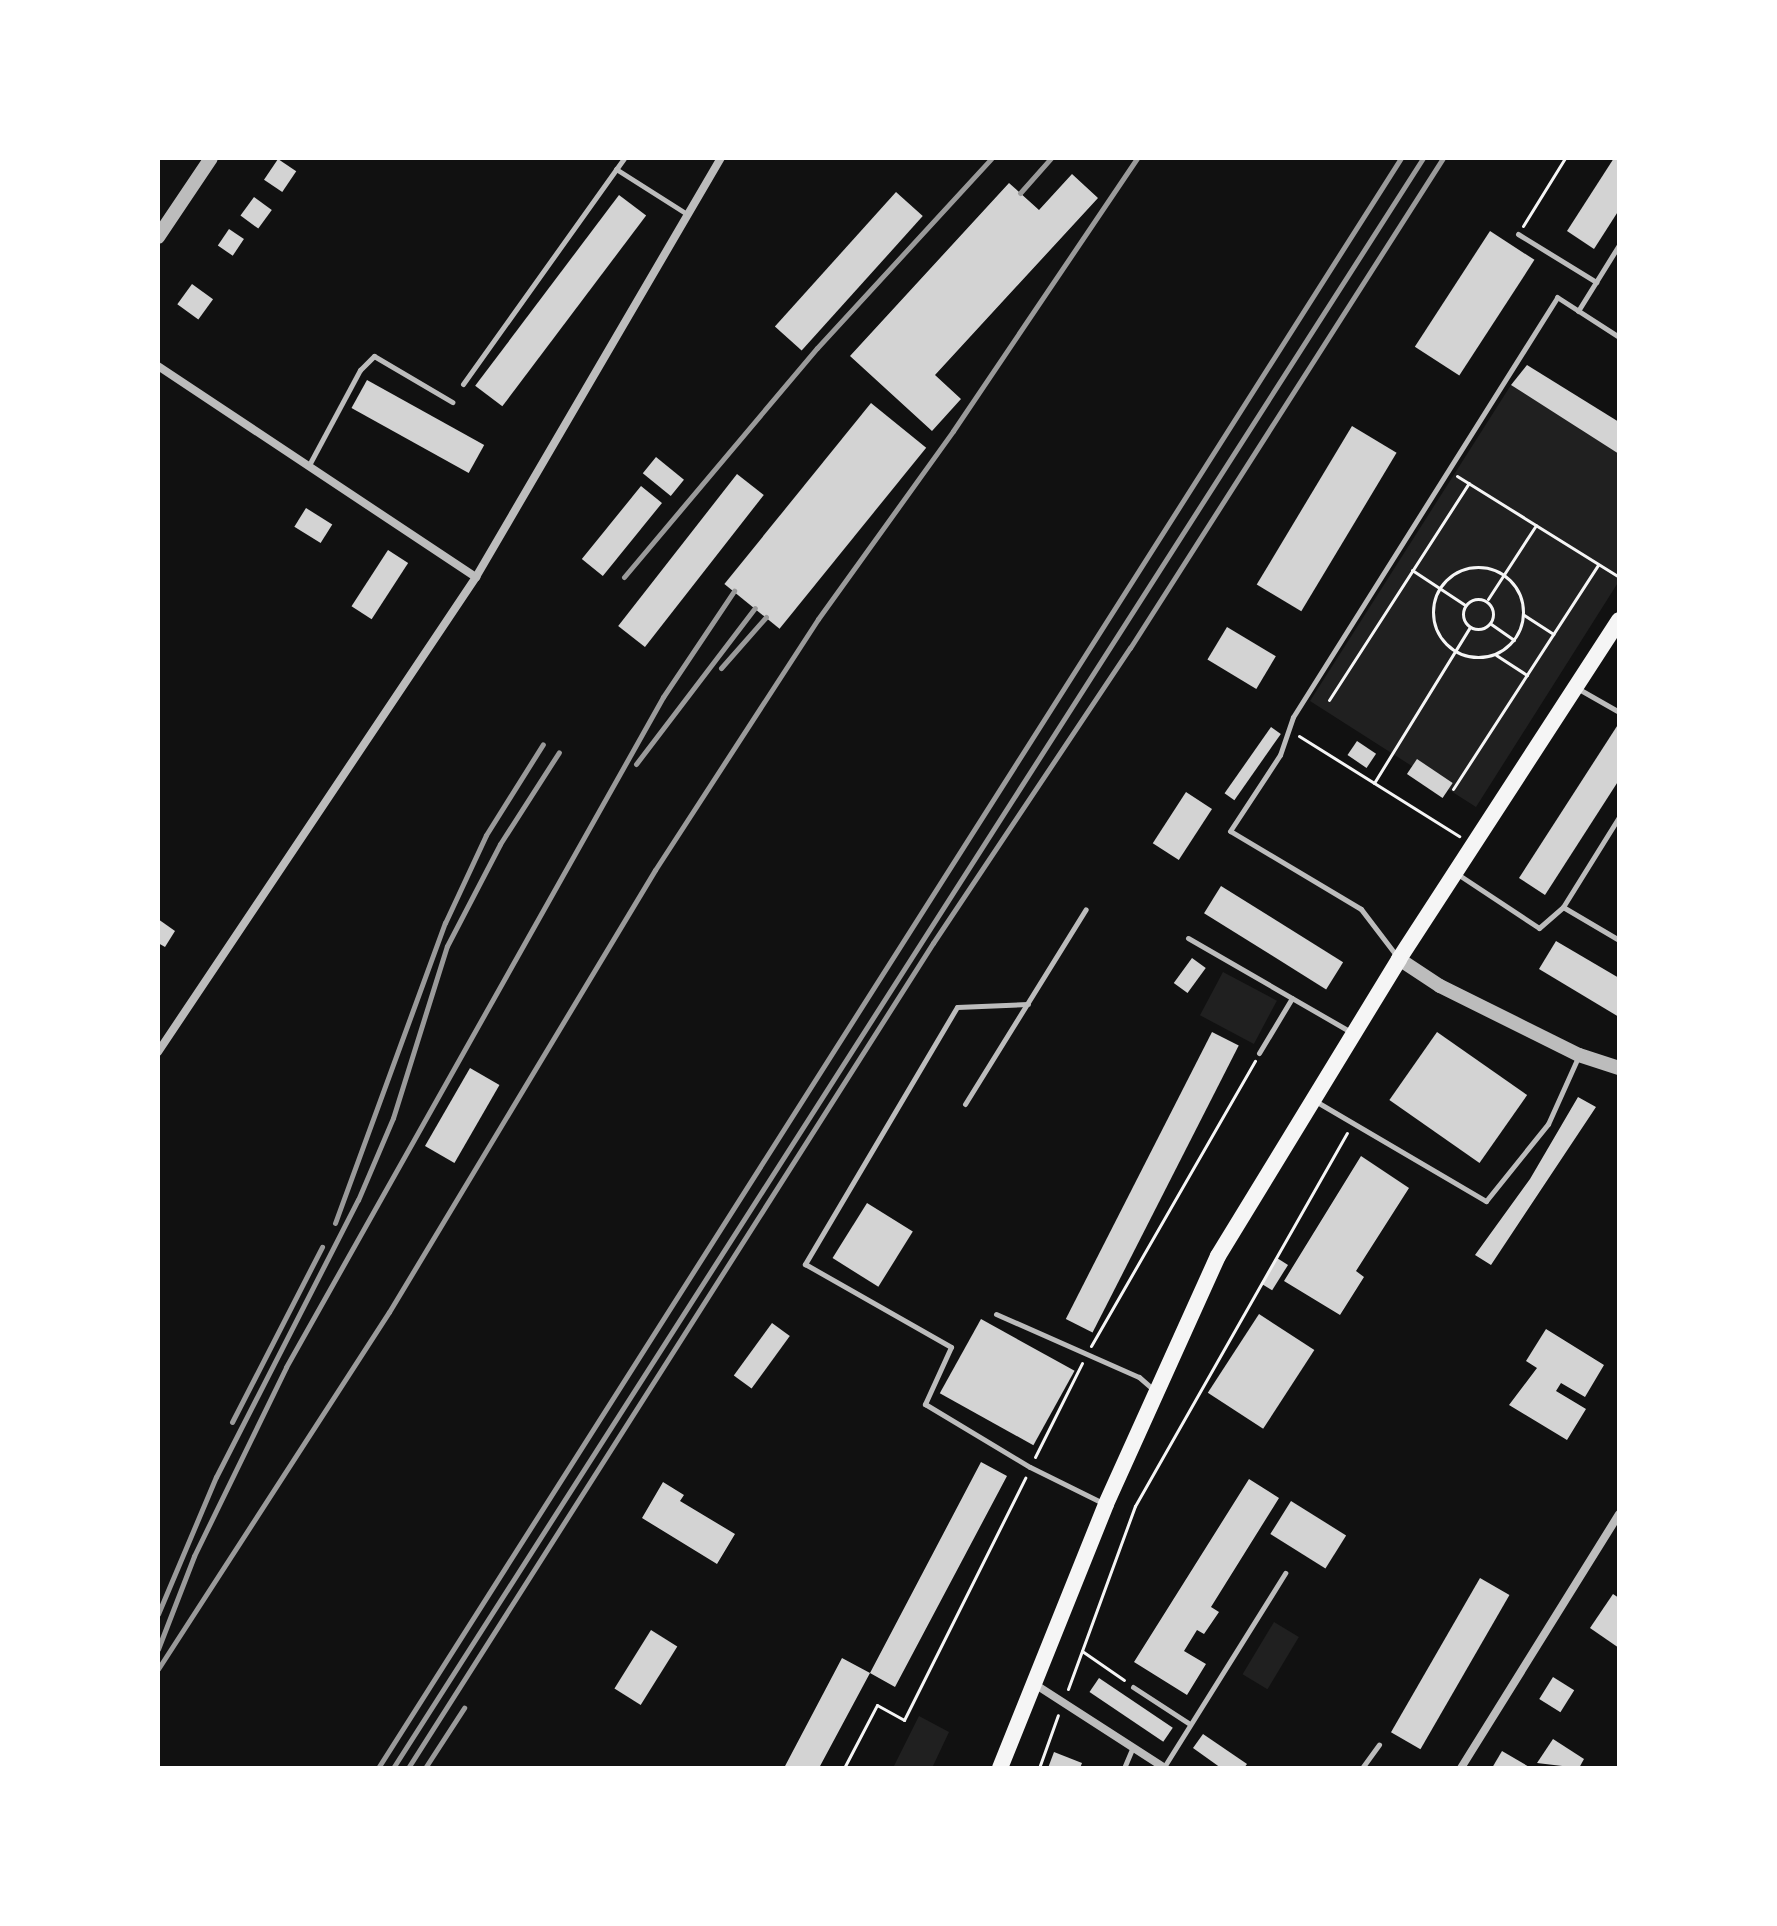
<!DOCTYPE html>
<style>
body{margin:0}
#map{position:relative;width:1777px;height:1926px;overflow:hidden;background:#111;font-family:Mulish,sans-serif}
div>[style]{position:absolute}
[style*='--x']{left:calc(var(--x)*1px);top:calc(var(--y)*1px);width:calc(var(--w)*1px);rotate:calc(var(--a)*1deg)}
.green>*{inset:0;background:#202020;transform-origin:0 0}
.building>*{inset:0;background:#d3d3d3;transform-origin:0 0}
.path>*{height:3px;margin:-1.5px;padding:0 1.5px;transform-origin:1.5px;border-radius:1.5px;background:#f5f5f5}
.path>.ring{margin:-1.5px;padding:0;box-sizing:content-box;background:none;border:3px solid #f5f5f5;border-radius:50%}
.service>*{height:5px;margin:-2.5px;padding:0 2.5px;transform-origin:2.5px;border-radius:2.5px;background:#bcbcbc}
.minor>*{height:8px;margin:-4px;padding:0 4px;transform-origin:4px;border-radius:4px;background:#bcbcbc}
.tertiary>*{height:14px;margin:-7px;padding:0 7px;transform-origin:7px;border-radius:7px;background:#bcbcbc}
.secondary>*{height:16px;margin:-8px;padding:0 8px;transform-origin:8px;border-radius:8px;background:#f5f5f5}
.rail>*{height:5px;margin:-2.5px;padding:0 2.5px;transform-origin:2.5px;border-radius:2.5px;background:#9a9a9a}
span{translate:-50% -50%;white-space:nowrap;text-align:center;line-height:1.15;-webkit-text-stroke:7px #fff;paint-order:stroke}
.frame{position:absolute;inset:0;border:160px solid #fff;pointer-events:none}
</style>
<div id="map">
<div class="green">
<i style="clip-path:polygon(1511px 385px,1619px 454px,1619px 581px,1476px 807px,1310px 701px)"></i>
<i style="left:1223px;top:972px;width:61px;height:49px;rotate:28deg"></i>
<i style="left:1274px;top:1622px;width:29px;height:61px;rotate:31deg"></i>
<i style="clip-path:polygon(919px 1716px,949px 1732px,932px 1768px,893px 1768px)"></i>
</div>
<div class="building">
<i style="clip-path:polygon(1614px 158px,1619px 158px,1619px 210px,1594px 249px,1567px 231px)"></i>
<i style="left:278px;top:159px;width:22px;height:25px;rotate:34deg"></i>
<i style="clip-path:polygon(1072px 174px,1098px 198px,935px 375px,961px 399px,932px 431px,850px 356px,1009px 183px,1039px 210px)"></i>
<i style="left:896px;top:192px;width:36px;height:181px;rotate:42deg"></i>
<i style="left:619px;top:195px;width:34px;height:239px;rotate:37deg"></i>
<i style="left:254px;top:197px;width:22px;height:23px;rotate:36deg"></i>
<i style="left:229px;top:229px;width:18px;height:20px;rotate:34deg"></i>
<i style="left:1490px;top:231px;width:53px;height:138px;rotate:33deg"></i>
<i style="left:192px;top:284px;width:26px;height:25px;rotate:36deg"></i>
<i style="clip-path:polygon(1527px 365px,1619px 422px,1619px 454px,1511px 385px)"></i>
<i style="left:367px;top:380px;width:134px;height:32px;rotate:29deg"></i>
<i style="left:871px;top:403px;width:71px;height:233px;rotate:39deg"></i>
<i style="left:1352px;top:426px;width:52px;height:185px;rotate:31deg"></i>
<i style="left:656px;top:457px;width:36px;height:21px;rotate:39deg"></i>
<i style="left:737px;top:474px;width:34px;height:193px;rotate:38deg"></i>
<i style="left:641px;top:486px;width:27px;height:94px;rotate:39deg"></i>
<i style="left:306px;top:508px;width:31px;height:22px;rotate:32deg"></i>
<i style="left:388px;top:550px;width:24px;height:67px;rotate:33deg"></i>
<i style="left:1227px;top:627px;width:57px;height:38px;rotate:31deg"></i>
<i style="clip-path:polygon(1619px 723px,1619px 780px,1545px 895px,1519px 878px)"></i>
<i style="left:1271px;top:727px;width:12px;height:81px;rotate:35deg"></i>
<i style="left:1357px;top:741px;width:23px;height:17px;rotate:34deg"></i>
<i style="left:1417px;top:759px;width:43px;height:18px;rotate:34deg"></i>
<i style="left:1186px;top:792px;width:31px;height:61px;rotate:33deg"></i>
<i style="left:1221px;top:886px;width:144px;height:32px;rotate:32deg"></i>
<i style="clip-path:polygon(158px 919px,175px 931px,165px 947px,158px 943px)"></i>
<i style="clip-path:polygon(1556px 941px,1619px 978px,1619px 1017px,1539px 969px)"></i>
<i style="left:1192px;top:958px;width:17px;height:31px;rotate:36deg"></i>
<i style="left:1212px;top:1032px;width:30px;height:322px;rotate:27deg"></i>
<i style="left:1437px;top:1032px;width:110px;height:83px;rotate:35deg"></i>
<i style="left:470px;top:1068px;width:34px;height:90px;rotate:30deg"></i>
<i style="clip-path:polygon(1578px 1097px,1596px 1107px,1491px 1265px,1475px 1255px,1530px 1179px)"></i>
<i style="clip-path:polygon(1361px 1156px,1409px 1188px,1356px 1271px,1364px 1277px,1340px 1315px,1284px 1281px)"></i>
<i style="left:867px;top:1203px;width:54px;height:65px;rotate:32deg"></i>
<i style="left:1277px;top:1258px;width:13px;height:30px;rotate:32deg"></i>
<i style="left:1259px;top:1314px;width:66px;height:94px;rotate:33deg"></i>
<i style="left:981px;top:1319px;width:107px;height:85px;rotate:29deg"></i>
<i style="left:772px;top:1323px;width:22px;height:65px;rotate:36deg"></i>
<i style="clip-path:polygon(1546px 1329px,1604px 1365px,1585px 1397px,1561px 1383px,1556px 1391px,1586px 1409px,1567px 1440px,1509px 1405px,1537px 1368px,1526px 1361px)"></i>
<i style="clip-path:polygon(981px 1462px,1007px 1476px,895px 1687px,870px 1673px,819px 1768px,784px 1768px,842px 1658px,870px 1673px)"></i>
<i style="clip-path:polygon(1249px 1479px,1279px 1498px,1211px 1607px,1219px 1612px,1204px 1634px,1197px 1630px,1184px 1651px,1206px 1664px,1187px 1695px,1134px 1662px)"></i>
<i style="clip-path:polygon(663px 1482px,684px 1495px,680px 1501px,735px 1534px,717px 1564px,642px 1518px)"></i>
<i style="left:1291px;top:1501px;width:65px;height:39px;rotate:32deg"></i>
<i style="left:1480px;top:1578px;width:34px;height:178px;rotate:30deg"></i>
<i style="clip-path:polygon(1613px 1594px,1619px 1598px,1619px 1648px,1590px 1628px)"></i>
<i style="left:651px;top:1630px;width:31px;height:69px;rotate:32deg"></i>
<i style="left:1553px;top:1677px;width:25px;height:26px;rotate:32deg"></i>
<i style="left:1099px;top:1678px;width:89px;height:17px;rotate:34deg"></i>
<i style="clip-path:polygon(1203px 1734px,1247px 1764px,1244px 1768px,1221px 1768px,1193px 1748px)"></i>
<i style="clip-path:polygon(1553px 1739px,1584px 1759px,1579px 1768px,1537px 1763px)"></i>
<i style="clip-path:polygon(1502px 1751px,1531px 1768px,1492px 1768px)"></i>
<i style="clip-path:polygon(1054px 1752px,1082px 1763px,1080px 1768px,1048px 1768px)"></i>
</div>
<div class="path">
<i style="--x:1523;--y:226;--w:80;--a:-58.3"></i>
<i style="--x:1457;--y:476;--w:191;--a:31.9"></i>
<i class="ring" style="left:1433px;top:567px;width:87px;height:87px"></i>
<i style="--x:1412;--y:570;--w:64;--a:33.4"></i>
<i class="ring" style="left:1463px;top:599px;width:27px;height:27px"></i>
<i style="--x:1488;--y:599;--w:88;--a:-57"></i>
<i style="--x:1524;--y:615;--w:35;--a:33"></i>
<i style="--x:1491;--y:624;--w:28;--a:35"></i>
<i style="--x:1496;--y:655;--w:37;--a:33"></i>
<i style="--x:1329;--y:700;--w:258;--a:-57.2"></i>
<i style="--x:1299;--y:736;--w:189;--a:32"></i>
<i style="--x:1374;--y:783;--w:183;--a:-58.4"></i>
<i style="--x:1453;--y:789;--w:267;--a:-57.1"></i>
<i style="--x:1091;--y:1346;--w:329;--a:-60.1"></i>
<i style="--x:1035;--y:1457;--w:105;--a:-63.4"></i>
<i style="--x:1082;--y:1651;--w:51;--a:34.6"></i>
<i style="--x:1068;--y:1689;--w:195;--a:-69.9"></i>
<i style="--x:1135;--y:1506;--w:429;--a:-60.4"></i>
<i style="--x:844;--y:1768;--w:71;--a:-62.4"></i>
<i style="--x:877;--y:1705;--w:31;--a:29"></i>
<i style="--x:904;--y:1720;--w:271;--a:-63.4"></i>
<i style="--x:1039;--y:1768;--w:56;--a:-70.3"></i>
</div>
<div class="service">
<i style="--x:616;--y:169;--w:84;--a:32.4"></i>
<i style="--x:1518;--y:234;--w:92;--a:31.6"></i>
<i style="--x:1578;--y:311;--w:78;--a:-58.2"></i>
<i style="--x:463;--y:384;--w:277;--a:-54.5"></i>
<i style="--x:309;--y:465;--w:108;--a:-61.8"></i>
<i style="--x:360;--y:370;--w:20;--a:-45"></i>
<i style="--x:374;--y:356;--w:91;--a:30.5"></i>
<i style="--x:1577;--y:688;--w:48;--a:29.7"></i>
<i style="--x:1619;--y:817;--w:106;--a:121.9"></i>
<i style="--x:1563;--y:907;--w:65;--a:30.5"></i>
<i style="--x:1459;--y:875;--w:96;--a:33.5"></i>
<i style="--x:1539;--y:928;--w:32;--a:-41"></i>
<i style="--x:1188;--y:938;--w:188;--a:30"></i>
<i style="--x:1396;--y:955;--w:58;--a:-127.3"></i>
<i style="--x:1361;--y:909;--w:152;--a:-149.2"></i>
<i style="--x:1230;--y:831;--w:91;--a:-56.7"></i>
<i style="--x:1280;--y:755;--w:40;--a:-71.1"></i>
<i style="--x:1293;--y:717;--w:496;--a:-57.8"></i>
<i style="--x:1557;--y:297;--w:74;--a:32.8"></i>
<i style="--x:1028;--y:1004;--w:71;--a:177.6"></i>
<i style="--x:957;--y:1007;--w:299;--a:120.6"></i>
<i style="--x:805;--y:1264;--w:168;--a:29.6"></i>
<i style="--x:951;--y:1347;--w:63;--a:114.5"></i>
<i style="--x:925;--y:1404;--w:122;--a:31"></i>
<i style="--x:1030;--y:1467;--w:84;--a:26.3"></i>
<i style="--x:1259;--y:1053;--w:64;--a:-59"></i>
<i style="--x:1317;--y:1102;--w:196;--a:30.4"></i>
<i style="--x:1486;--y:1201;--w:99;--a:-51.2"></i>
<i style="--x:1548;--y:1124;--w:76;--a:-65.8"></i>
<i style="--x:965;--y:1104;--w:229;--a:-58.2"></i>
<i style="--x:996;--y:1314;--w:156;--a:23.8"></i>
<i style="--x:1139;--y:1377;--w:18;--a:41"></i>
<i style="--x:1133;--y:1687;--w:68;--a:33"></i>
<i style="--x:1164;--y:1767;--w:229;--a:-58"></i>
<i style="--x:1124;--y:1768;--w:23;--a:-67"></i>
<i style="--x:1362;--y:1768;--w:29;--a:-54"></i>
</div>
<div class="minor">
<i style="--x:158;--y:366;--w:382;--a:33.6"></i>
<i style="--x:158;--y:1052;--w:572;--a:-56.2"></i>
<i style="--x:476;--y:577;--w:485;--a:-59.7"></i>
<i style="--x:1033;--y:1683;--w:157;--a:32.8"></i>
<i style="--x:1461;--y:1768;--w:299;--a:-58.1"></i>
</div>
<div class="tertiary">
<i style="--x:158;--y:237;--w:95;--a:-56.1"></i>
<i style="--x:1399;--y:959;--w:49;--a:33.4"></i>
<i style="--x:1440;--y:986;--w:155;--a:26.4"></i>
<i style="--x:1579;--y:1055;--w:42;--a:18"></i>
</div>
<div class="secondary">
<i style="--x:1000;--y:1768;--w:284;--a:-68.1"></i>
<i style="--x:1106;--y:1504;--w:272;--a:-65.7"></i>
<i style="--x:1218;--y:1256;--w:348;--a:-58.6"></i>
<i style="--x:1399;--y:959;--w:404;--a:-57"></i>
</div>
<div class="rail">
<i style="--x:1020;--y:193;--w:47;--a:-48.5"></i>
<i style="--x:624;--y:577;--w:299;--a:-49.9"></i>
<i style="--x:817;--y:348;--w:258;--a:-47.4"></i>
<i style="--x:721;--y:668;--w:68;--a:-48.6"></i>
<i style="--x:636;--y:764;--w:196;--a:-52.7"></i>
<i style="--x:335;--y:1223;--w:320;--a:-69.9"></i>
<i style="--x:445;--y:923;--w:97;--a:-65"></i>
<i style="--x:486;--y:835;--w:107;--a:-57.9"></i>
<i style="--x:232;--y:1422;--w:197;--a:-62.8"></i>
<i style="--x:158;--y:1614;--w:149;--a:-67.1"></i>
<i style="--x:216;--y:1477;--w:311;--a:-62.9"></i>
<i style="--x:358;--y:1200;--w:89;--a:-66.9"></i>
<i style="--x:393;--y:1118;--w:180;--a:-72.6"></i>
<i style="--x:447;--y:946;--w:115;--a:-62.5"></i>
<i style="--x:500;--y:844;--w:109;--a:-57.3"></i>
<i style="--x:158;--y:1649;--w:100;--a:-68.8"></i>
<i style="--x:194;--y:1556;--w:210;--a:-64"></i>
<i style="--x:286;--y:1367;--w:769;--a:-60.63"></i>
<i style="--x:663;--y:697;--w:128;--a:-56.2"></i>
<i style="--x:158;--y:1669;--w:425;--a:-57.1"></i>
<i style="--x:389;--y:1312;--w:516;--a:-58.96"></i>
<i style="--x:655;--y:870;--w:299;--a:-57"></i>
<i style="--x:818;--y:619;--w:231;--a:-54.3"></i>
<i style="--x:953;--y:431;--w:329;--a:-56"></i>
<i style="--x:378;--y:1768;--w:1908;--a:-57.57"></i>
<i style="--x:393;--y:1768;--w:1911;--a:-57.39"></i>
<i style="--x:408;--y:1768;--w:978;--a:-57.53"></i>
<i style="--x:933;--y:943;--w:355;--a:-56.3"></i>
<i style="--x:1130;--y:648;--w:581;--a:-57.43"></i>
<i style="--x:425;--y:1768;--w:72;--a:-57"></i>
</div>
<div class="frame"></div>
</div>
